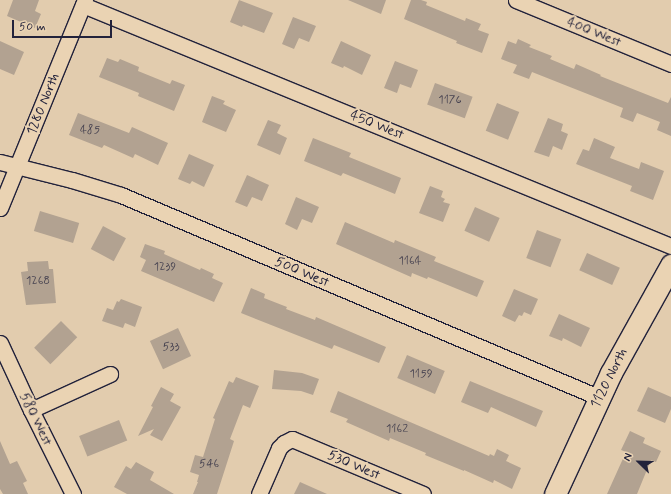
<!DOCTYPE html>
<style>
body{margin:0}
#map{position:relative;width:671px;height:494px;overflow:hidden;background:#e2ccae;font-family:Mynerve,sans-serif}
div>[style]{position:absolute}
[style*='--x']{left:calc(var(--x)*1px);top:calc(var(--y)*1px);width:calc(var(--w)*1px);rotate:calc(var(--a)*1deg)}
.building>*{inset:0;background:#b2a291;transform-origin:0 0}
.roads{filter:drop-shadow(1px 0 #22223b) drop-shadow(-1px 0 #22223b) drop-shadow(0 1px #22223b) drop-shadow(0 -1px #22223b)}
.street>*{height:15px;margin:-7.5px;padding:0 7.5px;transform-origin:7.5px;border-radius:7.5px;background:#ead3b3}
.secondary>*{height:21px;margin:-10.5px;padding:0 10.5px;transform-origin:10.5px;border-radius:10.5px;background:#ead3b3}
span{translate:-50% -50%;white-space:nowrap;text-align:center;line-height:1.15;-webkit-text-stroke:4px #ead3b3;paint-order:stroke}
.number-label{font-size:12px;color:#464250}
.number-label span{-webkit-text-stroke-width:0}
.street-label{font-size:14px;color:#22223b}
.north{position:absolute;left:619px;top:442px;width:40px;height:40px;-webkit-text-stroke:3px #ead3b3;paint-order:stroke;rotate:293deg;font-size:11px;font-weight:700;line-height:16px;text-align:center;color:#22223b}
.north::after{content:'';display:block;margin:auto;width:14px;height:18px;background:#22223b;clip-path:polygon(50% 0,100% 100%,50% 72%,0 100%)}
.scale{position:absolute;left:12px;top:20px;width:100px;height:18px;box-sizing:border-box;border:2px solid #22223b;border-top:0;padding-left:5px;font-size:12px;line-height:14px;white-space:nowrap;color:#22223b;-webkit-text-stroke:3px #ead3b3;paint-order:stroke}
</style>
<div id="map">
<div class="building">
<i style="clip-path:polygon(13px 0,39px 0,35px 11px,41px 14px,35px 28px,7px 16px)"></i>
<i style="clip-path:polygon(239px 0,273px 13px,264px 33px,243px 25px,242px 27px,230px 22px)"></i>
<i style="clip-path:polygon(348px 0,386px 0,381px 14px)"></i>
<i style="clip-path:polygon(411px 0,421px 0,427px 2px,426px 5px,465px 21px,466px 18px,481px 24px,478px 30px,489px 34px,482px 53px,456px 43px,457px 41px,404px 19px)"></i>
<i style="clip-path:polygon(293px 17px,316px 26px,309px 42px,299px 38px,294px 49px,282px 44px)"></i>
<i style="clip-path:polygon(518px 39px,531px 45px,529px 47px,552px 56px,550px 59px,574px 69px,576px 64px,601px 75px,600px 76px,668px 103px,671px 97px,671px 136px,657px 130px,660px 122px,637px 113px,633px 122px,620px 117px,623px 108px,532px 72px,529px 79px,513px 73px,517px 65px,501px 59px,508px 41px,516px 44px)"></i>
<i style="clip-path:polygon(0 41px,24px 52px,14px 75px,0 69px)"></i>
<i style="clip-path:polygon(341px 41px,371px 55px,362px 75px,344px 66px,343px 68px,331px 63px)"></i>
<i style="clip-path:polygon(107px 58px,118px 62px,120px 59px,139px 67px,138px 71px,170px 84px,172px 80px,185px 85px,174px 111px,138px 96px,139px 93px,99px 77px)"></i>
<i style="clip-path:polygon(395px 61px,418px 70px,411px 88px,400px 84px,397px 93px,384px 88px)"></i>
<i style="left:435px;top:83px;width:40px;height:23px;rotate:20deg"></i>
<i style="clip-path:polygon(212px 96px,225px 101px,223px 104px,236px 110px,226px 132px,202px 122px)"></i>
<i style="left:497px;top:103px;width:24px;height:30px;rotate:22deg"></i>
<i style="clip-path:polygon(78px 113px,129px 133px,132px 127px,168px 143px,158px 165px,135px 154px,133px 158px,104px 145px,102px 148px,69px 135px)"></i>
<i style="clip-path:polygon(548px 118px,563px 124px,561px 131px,568px 134px,562px 150px,553px 146px,549px 157px,534px 152px)"></i>
<i style="clip-path:polygon(268px 120px,281px 125px,277px 133px,287px 138px,280px 155px,257px 145px)"></i>
<i style="clip-path:polygon(313px 138px,351px 153px,349px 157px,401px 178px,395px 194px,343px 173px,341px 176px,304px 161px)"></i>
<i style="clip-path:polygon(594px 138px,615px 147px,610px 158px,639px 169px,641px 162px,664px 171px,653px 200px,630px 191px,632px 186px,576px 164px,583px 149px,589px 151px)"></i>
<i style="clip-path:polygon(189px 154px,214px 165px,204px 187px,192px 181px,190px 184px,178px 179px)"></i>
<i style="clip-path:polygon(247px 175px,269px 185px,262px 201px,252px 197px,247px 207px,235px 202px)"></i>
<i style="clip-path:polygon(430px 186px,443px 191px,441px 197px,445px 199px,443px 202px,450px 204px,443px 222px,419px 213px)"></i>
<i style="clip-path:polygon(296px 197px,319px 207px,312px 223px,302px 219px,297px 230px,285px 224px)"></i>
<i style="left:475px;top:207px;width:27px;height:26px;rotate:24deg"></i>
<i style="left:40px;top:211px;width:41px;height:21px;rotate:17deg"></i>
<i style="clip-path:polygon(345px 222px,394px 243px,395px 240px,436px 257px,434px 261px,484px 281px,477px 297px,428px 277px,427px 279px,412px 273px,411px 277px,336px 244px)"></i>
<i style="left:103px;top:226px;width:26px;height:26px;rotate:28deg"></i>
<i style="left:537px;top:230px;width:26px;height:30px;rotate:21deg"></i>
<i style="clip-path:polygon(145px 244px,165px 251px,164px 254px,200px 270px,201px 268px,214px 274px,212px 278px,223px 283px,214px 302px,141px 271px,146px 260px,140px 257px)"></i>
<i style="left:587px;top:253px;width:36px;height:19px;rotate:24deg"></i>
<i style="clip-path:polygon(48px 261px,49px 269px,53px 269px,56px 303px,26px 305px,21px 272px,28px 271px,27px 262px)"></i>
<i style="clip-path:polygon(251px 288px,265px 294px,264px 298px,287px 307px,286px 309px,315px 320px,316px 317px,386px 347px,379px 363px,334px 345px,332px 349px,241px 313px)"></i>
<i style="clip-path:polygon(514px 289px,538px 299px,531px 315px,524px 312px,522px 316px,519px 315px,515px 322px,502px 316px)"></i>
<i style="clip-path:polygon(121px 299px,142px 307px,135px 327px,125px 323px,123px 328px,102px 321px,107px 308px,113px 310px,117px 301px,119px 302px)"></i>
<i style="clip-path:polygon(559px 314px,590px 328px,581px 347px,563px 338px,562px 341px,549px 336px)"></i>
<i style="left:61px;top:321px;width:23px;height:38px;rotate:45deg"></i>
<i style="left:178px;top:328px;width:31px;height:31px;rotate:65deg"></i>
<i style="left:407px;top:355px;width:41px;height:25px;rotate:23deg"></i>
<i style="clip-path:polygon(274px 370px,302px 373px,319px 379px,313px 395px,301px 391px,272px 389px)"></i>
<i style="clip-path:polygon(236px 377px,259px 386px,250px 408px,243px 405px,230px 439px,234px 441px,217px 494px,193px 494px,198px 482px,197px 482px,199px 475px,190px 472px,195px 455px,203px 457px,215px 419px,213px 418px,229px 381px,233px 383px)"></i>
<i style="clip-path:polygon(470px 381px,543px 411px,536px 427px,491px 407px,488px 413px,461px 402px)"></i>
<i style="clip-path:polygon(161px 387px,174px 394px,170px 401px,181px 407px,162px 441px,150px 435px,154px 429px,138px 436px,153px 407px,151px 406px)"></i>
<i style="clip-path:polygon(648px 387px,671px 397px,671px 409px,665px 423px,637px 411px)"></i>
<i style="clip-path:polygon(338px 391px,489px 456px,490px 454px,494px 456px,497px 449px,509px 455px,506px 461px,521px 468px,512px 489px,494px 480px,493px 483px,464px 470px,464px 471px,425px 455px,426px 453px,390px 438px,389px 441px,346px 422px,348px 419px,330px 412px)"></i>
<i style="left:119px;top:420px;width:22px;height:43px;rotate:68deg"></i>
<i style="clip-path:polygon(630px 431px,645px 438px,643px 443px,661px 451px,656px 462px,651px 460px,637px 494px,607px 494px,626px 452px,621px 450px)"></i>
<i style="clip-path:polygon(0 441px,10px 464px,17px 461px,27px 481px,23px 483px,28px 494px,3px 494px,0 489px)"></i>
<i style="clip-path:polygon(136px 462px,154px 472px,150px 480px,174px 494px,127px 494px,114px 487px,126px 466px,131px 469px)"></i>
<i style="clip-path:polygon(300px 482px,327px 494px,294px 494px)"></i>
</div>
<div class="roads">
<div class="street">
<i style="--x:516;--y:0;--w:168;--a:22.4"></i>
<i style="--x:83;--y:5;--w:635;--a:22.29"></i>
<i style="--x:0;--y:162;--w:74;--a:14"></i>
<i style="--x:72;--y:180;--w:51;--a:17"></i>
<i style="--x:121;--y:195;--w:518;--a:22.95"></i>
<i style="--x:0;--y:208;--w:225;--a:-67.8"></i>
<i style="--x:0;--y:343;--w:74;--a:65.2"></i>
<i style="--x:31;--y:410;--w:94;--a:63.4"></i>
<i style="--x:31;--y:410;--w:87;--a:-24.5"></i>
<i style="--x:259;--y:494;--w:50;--a:-66.5"></i>
<i style="--x:279;--y:448;--w:7;--a:-45"></i>
<i style="--x:284;--y:443;--w:9;--a:-27"></i>
<i style="--x:292;--y:439;--w:142;--a:22.8"></i>
</div>
<div class="secondary">
<i style="--x:555;--y:494;--w:133;--a:-65.2"></i>
<i style="--x:611;--y:373;--w:124;--a:-60.9"></i>
</div>
</div>
<div class="number-label">
<span style="left:450px;top:101px">1176</span>
<span style="left:90px;top:131px">485</span>
<span style="left:410px;top:262px">1164</span>
<span style="left:165px;top:268px">1239</span>
<span style="left:38px;top:282px">1268</span>
<span style="left:171px;top:348px">533</span>
<span style="left:421px;top:375px">1159</span>
<span style="left:397px;top:430px">1162</span>
<span style="left:209px;top:465px">546</span>
</div>
<div class="street-label">
<span style="left:594px;top:32px;rotate:22deg">400 West</span>
<span style="left:43px;top:104px;rotate:-68deg">1280 North</span>
<span style="left:377px;top:125px;rotate:22deg">450 West</span>
<span style="left:302px;top:272px;rotate:23deg">500 West</span>
<span style="left:609px;top:378px;rotate:-63deg">1120 North</span>
<span style="left:36px;top:419px;rotate:64deg">580 West</span>
<span style="left:354px;top:465px;rotate:23deg">530 West</span>
</div>
<div class="north">N</div>
<div class="scale">50 m</div>
</div>
